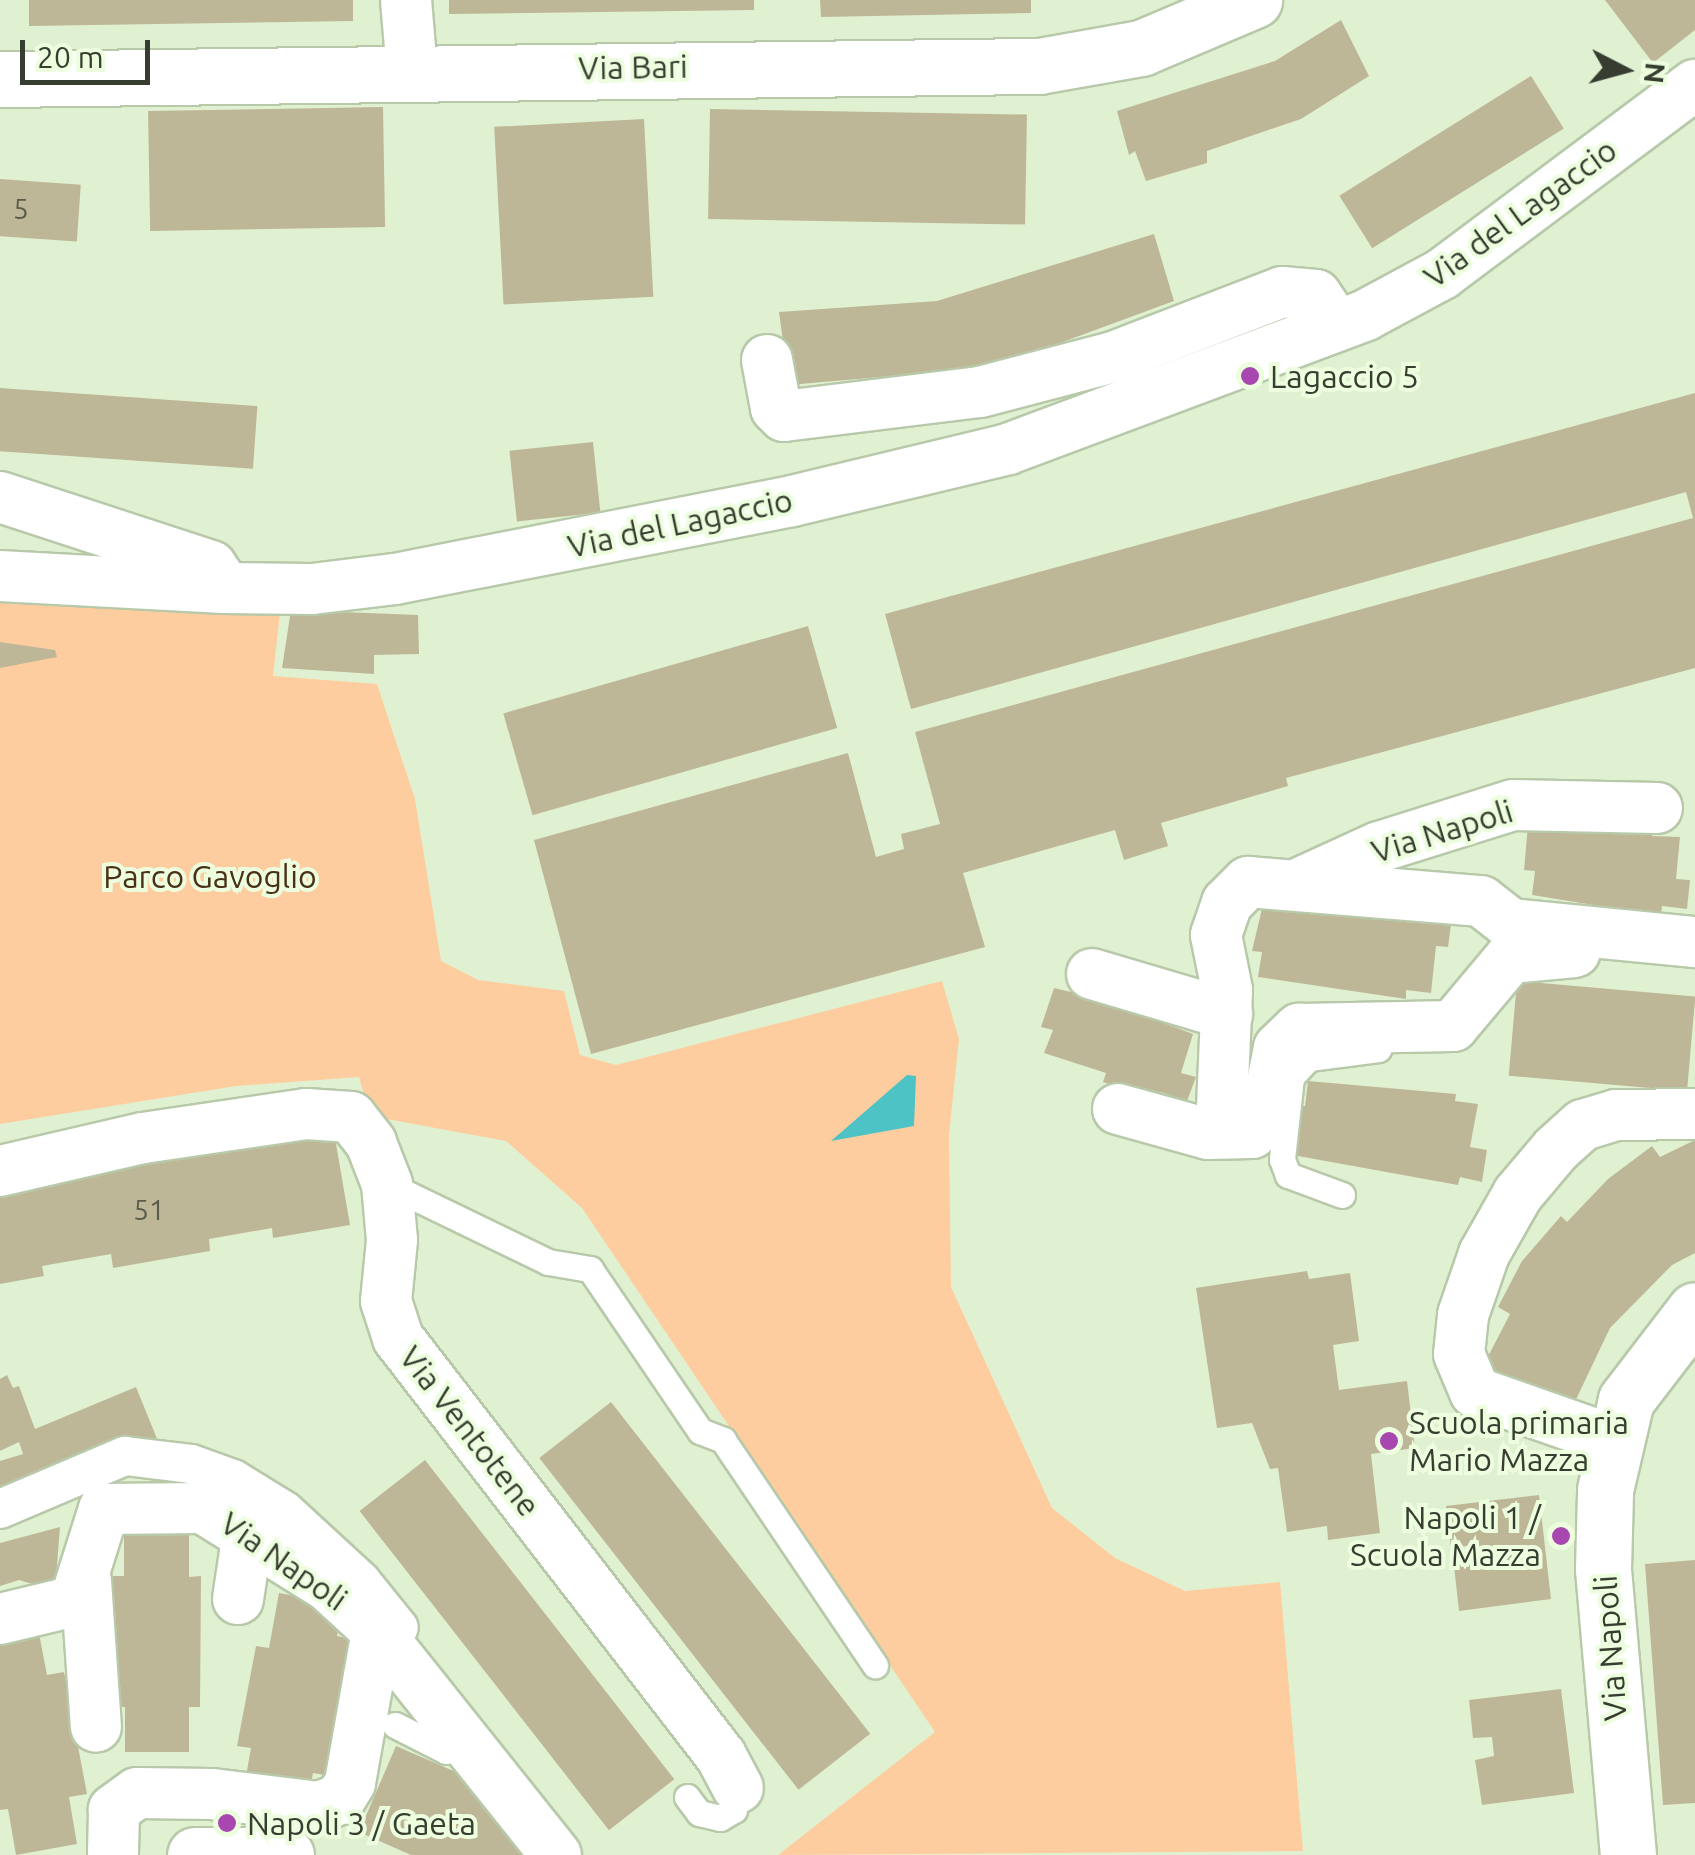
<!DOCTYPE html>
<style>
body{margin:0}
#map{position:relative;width:1695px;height:1855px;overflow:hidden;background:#e0f1d2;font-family:Ubuntu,sans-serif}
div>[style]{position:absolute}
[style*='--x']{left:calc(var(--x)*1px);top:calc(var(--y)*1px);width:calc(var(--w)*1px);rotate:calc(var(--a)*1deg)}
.green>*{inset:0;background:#fecd9f}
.water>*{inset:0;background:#4ec3c6}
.building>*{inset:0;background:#beb797;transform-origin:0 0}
.roads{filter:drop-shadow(2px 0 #b8c9aa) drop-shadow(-2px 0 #b8c9aa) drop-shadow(0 2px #b8c9aa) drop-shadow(0 -2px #b8c9aa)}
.service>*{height:25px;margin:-12.5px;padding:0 12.5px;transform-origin:12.5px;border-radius:12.5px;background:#fff}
.pedestrian>*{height:38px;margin:-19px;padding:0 19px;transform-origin:19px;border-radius:19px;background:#fff}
.minor>*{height:50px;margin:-25px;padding:0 25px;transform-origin:25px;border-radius:25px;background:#fff}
.tertiary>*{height:55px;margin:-27.5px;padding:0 27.5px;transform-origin:27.5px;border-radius:27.5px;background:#fff}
.dots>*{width:28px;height:28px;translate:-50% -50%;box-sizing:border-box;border:5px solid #edfedf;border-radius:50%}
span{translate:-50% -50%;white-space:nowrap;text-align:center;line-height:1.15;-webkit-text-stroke:8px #edfedf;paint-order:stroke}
.number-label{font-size:28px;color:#595c4a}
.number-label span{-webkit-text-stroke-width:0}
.street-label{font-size:32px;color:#373e31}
.poi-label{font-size:32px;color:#373e31}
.left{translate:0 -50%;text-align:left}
.right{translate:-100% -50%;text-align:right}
.park-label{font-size:32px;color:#493016}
.north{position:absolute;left:1575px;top:20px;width:100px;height:100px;-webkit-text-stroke:8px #edfedf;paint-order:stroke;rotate:96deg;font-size:28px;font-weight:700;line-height:40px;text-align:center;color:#373e31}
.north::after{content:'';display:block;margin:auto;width:35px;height:45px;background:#373e31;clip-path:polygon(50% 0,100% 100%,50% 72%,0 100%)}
.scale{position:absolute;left:20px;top:40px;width:130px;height:45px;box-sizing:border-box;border:5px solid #373e31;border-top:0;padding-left:12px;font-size:30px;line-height:35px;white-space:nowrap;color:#373e31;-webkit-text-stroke:8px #edfedf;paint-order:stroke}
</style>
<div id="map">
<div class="green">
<i style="clip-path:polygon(0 592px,281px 603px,273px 676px,377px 684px,415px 799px,441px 961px,478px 980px,564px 991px,580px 1055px,616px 1065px,942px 981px,959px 1039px,949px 1135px,951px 1287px,1052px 1508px,1115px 1558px,1185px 1591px,1280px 1582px,1303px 1851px,778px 1855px,935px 1732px,582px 1208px,506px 1141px,370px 1116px,359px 1077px,236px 1086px,0 1124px)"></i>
</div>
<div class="water">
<i style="clip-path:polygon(907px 1075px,916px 1076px,914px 1126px,831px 1141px)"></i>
</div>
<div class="building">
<i style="clip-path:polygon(29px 0,353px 0,353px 21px,29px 26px)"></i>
<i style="clip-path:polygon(449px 0,754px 0,754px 10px,449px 14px)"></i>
<i style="clip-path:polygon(820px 0,1031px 0,1031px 13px,821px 17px)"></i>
<i style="clip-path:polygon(1605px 0,1695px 0,1695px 30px,1653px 63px)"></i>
<i style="clip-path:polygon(1341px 20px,1369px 76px,1301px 119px,1207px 151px,1207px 163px,1146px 181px,1135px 151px,1129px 155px,1117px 111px,1275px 61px)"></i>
<i style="left:1531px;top:76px;width:62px;height:226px;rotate:58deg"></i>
<i style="left:383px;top:107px;width:120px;height:235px;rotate:89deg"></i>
<i style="left:710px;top:109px;width:317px;height:110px;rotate:1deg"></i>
<i style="left:644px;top:119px;width:178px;height:150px;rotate:87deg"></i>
<i style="left:0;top:179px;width:81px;height:57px;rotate:4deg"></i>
<i style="clip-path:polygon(1154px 234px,1174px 301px,995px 367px,789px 385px,779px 312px,937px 301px)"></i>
<i style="left:0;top:388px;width:258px;height:63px;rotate:4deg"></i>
<i style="clip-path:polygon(1695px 393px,1695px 668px,1286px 778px,1288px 786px,1161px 823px,1168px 846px,1124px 860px,1115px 830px,963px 873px,985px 947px,591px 1054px,534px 840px,848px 753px,876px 857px,904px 849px,901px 834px,940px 824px,915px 732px,1693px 518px,1686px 492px,911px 709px,885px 614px)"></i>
<i style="left:593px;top:442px;width:71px;height:84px;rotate:84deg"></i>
<i style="clip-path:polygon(291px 610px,418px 615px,419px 654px,374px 655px,374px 674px,282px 668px)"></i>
<i style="left:808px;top:626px;width:106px;height:317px;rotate:74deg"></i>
<i style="clip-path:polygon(0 642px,55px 650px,57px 657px,0 668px)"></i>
<i style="clip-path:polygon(1528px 825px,1653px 825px,1652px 836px,1680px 837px,1676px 879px,1690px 880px,1687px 909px,1662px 906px,1661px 916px,1532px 895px,1535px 871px,1524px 870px)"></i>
<i style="clip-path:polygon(1264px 900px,1452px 917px,1448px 947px,1436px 946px,1431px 993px,1406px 990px,1406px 999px,1258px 977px,1262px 952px,1252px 951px)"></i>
<i style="left:1517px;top:981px;width:179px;height:95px;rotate:5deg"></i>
<i style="clip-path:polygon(1054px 988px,1169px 1015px,1166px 1024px,1193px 1034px,1181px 1073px,1196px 1077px,1187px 1101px,1161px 1092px,1158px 1100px,1103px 1082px,1106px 1073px,1044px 1053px,1053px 1030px,1041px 1027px)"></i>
<i style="clip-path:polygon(1308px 1081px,1456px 1094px,1455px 1101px,1478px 1104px,1470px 1147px,1487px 1150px,1482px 1182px,1460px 1177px,1458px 1185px,1298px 1156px,1296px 1105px,1305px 1106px)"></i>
<i style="clip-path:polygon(334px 1132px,350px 1225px,273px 1238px,272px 1228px,209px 1239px,210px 1251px,113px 1268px,111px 1254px,42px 1266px,44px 1276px,0 1284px,0 1191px)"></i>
<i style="clip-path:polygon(1695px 1140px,1695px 1253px,1672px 1265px,1610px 1328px,1571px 1410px,1482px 1368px,1510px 1314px,1498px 1307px,1522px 1261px,1561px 1216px,1567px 1222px,1608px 1179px,1652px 1146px,1660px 1157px)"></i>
<i style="clip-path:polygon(1307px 1271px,1309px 1279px,1350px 1273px,1359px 1341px,1333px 1345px,1339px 1390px,1407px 1381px,1415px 1448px,1371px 1454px,1380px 1533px,1328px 1540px,1327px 1526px,1287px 1532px,1278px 1468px,1270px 1469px,1252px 1423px,1217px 1428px,1196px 1288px)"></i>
<i style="clip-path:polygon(7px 1375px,13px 1388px,19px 1386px,35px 1429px,136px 1387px,162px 1451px,0 1498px,0 1461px,23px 1454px,19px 1442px,0 1451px,0 1379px)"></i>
<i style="left:611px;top:1402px;width:421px;height:91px;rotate:52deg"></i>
<i style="left:425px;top:1460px;width:405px;height:83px;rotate:52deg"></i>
<i style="clip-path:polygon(1539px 1495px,1551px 1599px,1459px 1611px,1454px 1566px,1469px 1562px,1467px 1546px,1451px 1547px,1446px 1506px)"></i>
<i style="clip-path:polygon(124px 1519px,189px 1519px,189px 1577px,201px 1576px,200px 1707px,189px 1707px,189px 1752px,125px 1752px,125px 1707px,107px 1706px,107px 1576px,124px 1576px)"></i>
<i style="clip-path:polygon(60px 1527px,55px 1591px,19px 1580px,0 1586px,0 1543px)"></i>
<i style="clip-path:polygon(1695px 1560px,1695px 1803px,1663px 1805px,1645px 1564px)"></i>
<i style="clip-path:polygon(279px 1593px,343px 1605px,337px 1636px,355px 1640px,330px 1776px,313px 1773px,308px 1799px,244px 1787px,251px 1748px,237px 1746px,256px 1646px,269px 1648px)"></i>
<i style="clip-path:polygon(38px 1628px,47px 1675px,64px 1672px,87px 1794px,69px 1797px,77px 1844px,16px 1855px,8px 1809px,0 1810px,0 1635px)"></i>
<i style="clip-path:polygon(1561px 1689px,1574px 1793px,1482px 1805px,1475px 1760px,1494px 1756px,1492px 1737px,1473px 1738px,1469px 1700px)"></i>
<i style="clip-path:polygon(396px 1746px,488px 1786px,549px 1855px,411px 1855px,359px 1832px)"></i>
</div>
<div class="roads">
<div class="service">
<i style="--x:387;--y:1184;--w:179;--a:25.8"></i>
<i style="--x:548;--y:1262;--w:43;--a:9.5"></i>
<i style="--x:590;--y:1269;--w:196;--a:55.8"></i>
<i style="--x:700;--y:1431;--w:25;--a:21"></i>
<i style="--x:723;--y:1440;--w:272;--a:56"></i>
<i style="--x:1342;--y:1195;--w:58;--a:-159.7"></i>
<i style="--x:1288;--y:1175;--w:17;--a:-111"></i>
<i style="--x:1282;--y:1159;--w:82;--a:-83.7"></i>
<i style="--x:1291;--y:1077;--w:26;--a:-47"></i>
<i style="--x:1309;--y:1058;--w:70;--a:-7.4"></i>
<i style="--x:1378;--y:1049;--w:21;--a:-71"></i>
<i style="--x:395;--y:1725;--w:57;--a:27"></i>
<i style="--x:446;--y:1751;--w:19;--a:-25"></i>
<i style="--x:687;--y:1797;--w:20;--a:53"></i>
<i style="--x:699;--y:1813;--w:22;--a:13"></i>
<i style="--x:720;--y:1818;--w:16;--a:-30"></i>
<i style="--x:734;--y:1810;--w:22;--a:-80"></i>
</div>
<div class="pedestrian">
<i style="--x:0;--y:1509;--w:136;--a:-23"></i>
<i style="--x:125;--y:1456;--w:66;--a:6.9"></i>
<i style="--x:191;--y:1464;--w:45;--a:19.7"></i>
<i style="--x:233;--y:1479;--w:61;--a:31.6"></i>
<i style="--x:285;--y:1511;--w:103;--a:42.6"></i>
<i style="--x:361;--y:1581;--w:60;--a:51"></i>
</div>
<div class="minor">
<i style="--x:406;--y:0;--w:72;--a:85.2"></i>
<i style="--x:767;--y:360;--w:49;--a:79.4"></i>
<i style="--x:776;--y:408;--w:11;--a:45"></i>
<i style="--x:784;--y:416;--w:197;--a:-7"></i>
<i style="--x:980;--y:392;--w:138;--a:-14.7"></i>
<i style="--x:1113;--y:357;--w:181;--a:-21"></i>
<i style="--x:1282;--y:292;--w:34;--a:5"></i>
<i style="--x:1316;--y:295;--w:37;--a:56"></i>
<i style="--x:0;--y:497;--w:222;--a:18.1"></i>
<i style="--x:211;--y:566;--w:22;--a:56"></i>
<i style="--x:0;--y:576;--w:224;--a:3.1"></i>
<i style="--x:224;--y:588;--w:88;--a:0.7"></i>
<i style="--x:312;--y:589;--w:84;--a:-6.9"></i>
<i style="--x:395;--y:579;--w:405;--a:-11.1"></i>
<i style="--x:792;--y:501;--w:222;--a:-13.5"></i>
<i style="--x:1008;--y:449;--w:382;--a:-20.5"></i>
<i style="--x:1366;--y:315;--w:86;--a:-28.3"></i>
<i style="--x:1442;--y:274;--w:316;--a:-36.8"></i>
<i style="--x:1298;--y:884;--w:89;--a:-24.6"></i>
<i style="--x:1379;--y:847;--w:140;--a:-17.4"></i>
<i style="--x:1513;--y:805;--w:144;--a:1.2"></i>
<i style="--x:1092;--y:974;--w:141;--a:16.5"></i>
<i style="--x:1118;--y:1109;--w:93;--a:15.5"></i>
<i style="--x:1208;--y:1134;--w:44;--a:-1.3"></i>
<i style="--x:1252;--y:1133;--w:34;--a:-62"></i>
<i style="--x:1268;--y:1103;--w:56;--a:-78.7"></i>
<i style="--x:1279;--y:1048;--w:28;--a:-44"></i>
<i style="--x:1299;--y:1029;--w:154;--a:-1.1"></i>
<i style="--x:1453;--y:1026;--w:89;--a:-50"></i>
<i style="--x:1510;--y:958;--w:65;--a:-5.3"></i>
<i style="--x:1221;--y:1129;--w:139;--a:-87.5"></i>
<i style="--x:1227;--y:990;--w:56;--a:-101.3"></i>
<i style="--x:1216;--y:935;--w:34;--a:-71"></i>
<i style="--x:1227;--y:903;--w:30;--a:-45"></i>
<i style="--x:1248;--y:882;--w:234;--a:4.7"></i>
<i style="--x:1481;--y:901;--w:37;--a:38"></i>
<i style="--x:1510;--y:924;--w:186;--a:5.6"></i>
<i style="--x:0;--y:1171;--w:147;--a:-13"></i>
<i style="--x:143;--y:1138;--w:165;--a:-8.4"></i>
<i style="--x:306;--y:1114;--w:45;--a:3.8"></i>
<i style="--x:351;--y:1117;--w:33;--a:52"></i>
<i style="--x:371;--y:1143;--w:44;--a:68.7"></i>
<i style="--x:387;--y:1184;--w:56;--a:84.9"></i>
<i style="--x:392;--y:1240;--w:61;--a:95.6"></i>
<i style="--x:386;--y:1301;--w:39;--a:72"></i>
<i style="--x:398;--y:1338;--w:528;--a:52.31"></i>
<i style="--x:721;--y:1756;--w:36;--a:62"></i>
<i style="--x:1612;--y:1440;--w:145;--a:-160.7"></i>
<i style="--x:1475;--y:1392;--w:41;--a:-112.8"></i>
<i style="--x:1459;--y:1354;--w:39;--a:-84"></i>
<i style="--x:1463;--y:1315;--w:65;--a:-71"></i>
<i style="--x:1484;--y:1254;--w:69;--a:-60.5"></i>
<i style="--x:1518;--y:1194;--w:59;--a:-49.8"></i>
<i style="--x:1556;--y:1149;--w:36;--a:-42"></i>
<i style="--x:1583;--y:1125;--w:34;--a:-17"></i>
<i style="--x:1616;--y:1115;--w:79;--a:-0.7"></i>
<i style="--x:86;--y:1581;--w:146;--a:86.1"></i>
<i style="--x:238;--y:1599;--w:68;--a:-81.5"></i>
<i style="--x:0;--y:1619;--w:77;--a:-13.5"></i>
<i style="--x:75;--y:1601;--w:96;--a:-72.5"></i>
<i style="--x:104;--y:1509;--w:99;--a:-0.6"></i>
<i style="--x:203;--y:1508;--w:147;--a:32"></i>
<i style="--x:328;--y:1586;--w:67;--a:42.6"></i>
<i style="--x:377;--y:1631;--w:154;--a:100.1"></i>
<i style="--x:350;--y:1783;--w:19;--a:122"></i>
<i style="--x:340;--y:1799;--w:22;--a:159"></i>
<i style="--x:319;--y:1807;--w:109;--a:-173.1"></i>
<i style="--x:211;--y:1794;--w:74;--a:-179.2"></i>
<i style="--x:137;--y:1793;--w:29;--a:144"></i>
<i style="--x:114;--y:1810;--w:45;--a:91.3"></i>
<i style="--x:377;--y:1631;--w:287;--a:51.4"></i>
</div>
<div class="tertiary">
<i style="--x:0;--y:79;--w:1039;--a:-0.72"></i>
<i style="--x:1039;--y:66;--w:104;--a:-10"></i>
<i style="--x:1141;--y:48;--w:123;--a:-23"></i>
<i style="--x:195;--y:1855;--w:91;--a:0"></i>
<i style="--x:1628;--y:1855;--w:287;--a:-95"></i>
<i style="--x:1603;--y:1569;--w:79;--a:-88.5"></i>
<i style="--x:1605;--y:1490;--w:92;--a:-76.9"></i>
<i style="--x:1626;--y:1400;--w:113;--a:-52.5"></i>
</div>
</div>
<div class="dots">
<i style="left:1250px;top:376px;background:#a847af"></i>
<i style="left:1389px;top:1441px;background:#a847af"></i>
<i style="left:1561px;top:1536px;background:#a847af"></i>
<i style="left:227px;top:1823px;background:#a847af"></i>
</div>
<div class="number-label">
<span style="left:21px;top:209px">5</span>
<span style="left:149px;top:1210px">51</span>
</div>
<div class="street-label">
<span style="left:633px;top:67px;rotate:-1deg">Via Bari</span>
<span style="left:1520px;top:213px;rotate:-36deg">Via del Lagaccio</span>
<span style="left:680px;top:523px;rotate:-12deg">Via del Lagaccio</span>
<span style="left:1442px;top:831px;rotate:-17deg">Via Napoli</span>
<span style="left:470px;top:1431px;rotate:52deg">Via Ventotene</span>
<span style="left:284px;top:1561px;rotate:35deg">Via Napoli</span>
<span style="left:1610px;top:1648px;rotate:-94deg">Via Napoli</span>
</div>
<div class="poi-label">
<span class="left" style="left:1270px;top:376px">Lagaccio 5</span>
<span class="left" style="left:1409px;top:1441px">Scuola primaria<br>Mario Mazza</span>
<span class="right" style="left:1541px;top:1536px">Napoli 1 /<br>Scuola Mazza</span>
<span class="left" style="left:247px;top:1823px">Napoli 3 / Gaeta</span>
</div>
<div class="park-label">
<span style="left:210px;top:876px">Parco Gavoglio</span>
</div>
<div class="north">N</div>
<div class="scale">20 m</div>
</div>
